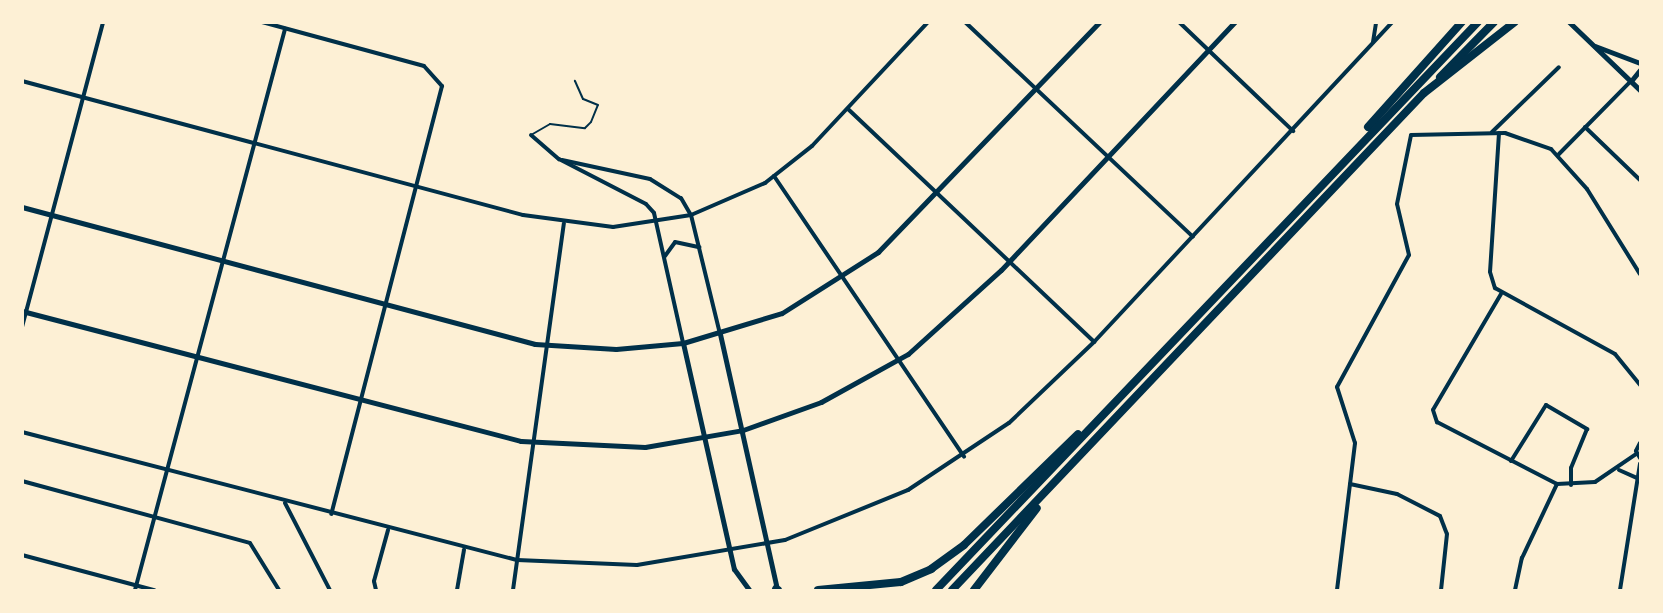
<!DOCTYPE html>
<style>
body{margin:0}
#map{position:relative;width:1663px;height:613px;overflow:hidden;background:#fdf0d5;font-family:"IBM Plex Sans",sans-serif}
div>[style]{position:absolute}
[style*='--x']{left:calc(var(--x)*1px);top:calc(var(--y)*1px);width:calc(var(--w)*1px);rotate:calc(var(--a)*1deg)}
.service>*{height:2px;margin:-1px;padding:0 1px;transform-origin:1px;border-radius:1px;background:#003049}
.minor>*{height:4px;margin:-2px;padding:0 2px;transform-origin:2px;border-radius:2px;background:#003049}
.tertiary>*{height:5px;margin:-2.5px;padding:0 2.5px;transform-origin:2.5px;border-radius:2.5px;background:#003049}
.motorway>*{height:8px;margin:-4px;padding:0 4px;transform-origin:4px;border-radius:4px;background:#003049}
span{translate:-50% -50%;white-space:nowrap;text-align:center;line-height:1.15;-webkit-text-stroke:6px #fdf0d5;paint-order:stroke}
.frame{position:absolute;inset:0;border:24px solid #fdf0d5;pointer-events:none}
</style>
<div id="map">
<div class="service">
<i style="--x:531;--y:135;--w:22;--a:-30"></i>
<i style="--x:550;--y:124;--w:35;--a:7"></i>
<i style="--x:585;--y:128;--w:8;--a:-45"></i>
<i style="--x:591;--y:122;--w:18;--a:-68"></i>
<i style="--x:598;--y:105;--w:16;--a:-158"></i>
<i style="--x:583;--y:99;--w:20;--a:-114"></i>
</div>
<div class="minor">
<i style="--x:262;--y:22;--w:168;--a:15.2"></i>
<i style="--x:424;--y:66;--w:27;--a:48"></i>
<i style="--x:442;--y:86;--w:442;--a:104.5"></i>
<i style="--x:965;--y:22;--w:313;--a:43.3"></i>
<i style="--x:1179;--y:22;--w:158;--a:43.7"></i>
<i style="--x:1373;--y:42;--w:20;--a:-81"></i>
<i style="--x:22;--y:81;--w:519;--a:14.97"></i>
<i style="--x:523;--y:215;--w:91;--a:7.6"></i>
<i style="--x:613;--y:227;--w:79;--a:-8.7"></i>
<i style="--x:691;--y:215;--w:81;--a:-23.4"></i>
<i style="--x:765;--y:183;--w:60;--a:-38.2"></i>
<i style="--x:812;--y:146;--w:170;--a:-46.9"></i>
<i style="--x:848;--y:109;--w:339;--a:43.4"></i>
<i style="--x:1585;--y:127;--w:76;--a:43.9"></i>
<i style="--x:1492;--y:132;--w:93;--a:-44.1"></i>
<i style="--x:1499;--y:133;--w:139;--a:93.7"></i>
<i style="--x:1490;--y:272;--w:17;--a:73"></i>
<i style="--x:1495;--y:288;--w:137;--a:28.8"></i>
<i style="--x:1615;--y:354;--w:40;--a:51"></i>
<i style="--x:531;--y:135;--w:37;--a:41"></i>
<i style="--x:559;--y:159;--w:98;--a:27.3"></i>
<i style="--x:646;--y:204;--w:12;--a:48"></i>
<i style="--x:654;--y:213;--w:133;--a:77.4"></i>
<i style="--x:1559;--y:154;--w:103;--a:-45.4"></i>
<i style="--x:562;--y:160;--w:90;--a:12.2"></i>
<i style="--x:650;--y:179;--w:36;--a:32"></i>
<i style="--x:681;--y:198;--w:20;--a:60"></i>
<i style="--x:691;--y:215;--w:122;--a:76.3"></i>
<i style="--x:774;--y:176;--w:339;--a:55.9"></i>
<i style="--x:665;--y:256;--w:17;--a:-54"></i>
<i style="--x:675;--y:242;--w:25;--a:12"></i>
<i style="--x:1501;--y:294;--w:134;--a:120.4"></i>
<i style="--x:1433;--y:410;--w:13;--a:72"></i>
<i style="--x:1437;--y:422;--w:135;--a:27.3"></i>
<i style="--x:1557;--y:484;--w:38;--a:-3"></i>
<i style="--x:1595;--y:482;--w:50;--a:-34.3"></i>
<i style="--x:22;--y:327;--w:316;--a:-75.1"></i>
<i style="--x:22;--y:432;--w:511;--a:14.5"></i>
<i style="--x:517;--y:560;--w:120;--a:2.4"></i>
<i style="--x:637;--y:565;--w:150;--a:-9.6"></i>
<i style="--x:785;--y:540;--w:133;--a:-22.1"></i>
<i style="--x:908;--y:490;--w:121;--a:-33.6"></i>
<i style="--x:1009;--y:423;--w:117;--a:-43.6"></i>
<i style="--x:1094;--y:342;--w:437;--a:-47"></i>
<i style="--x:1640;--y:443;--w:9;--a:117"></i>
<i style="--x:1636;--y:451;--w:8;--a:60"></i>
<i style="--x:1511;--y:461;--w:66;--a:-58"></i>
<i style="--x:1546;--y:405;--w:48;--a:30.3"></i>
<i style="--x:1587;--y:429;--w:42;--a:112.3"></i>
<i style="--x:1571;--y:468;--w:17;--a:90"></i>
<i style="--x:1619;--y:470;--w:20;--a:24"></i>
<i style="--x:22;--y:481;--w:236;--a:15.2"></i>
<i style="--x:250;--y:543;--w:55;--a:58.3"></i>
<i style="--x:1350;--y:484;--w:48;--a:12"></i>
<i style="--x:1397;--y:494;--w:48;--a:27.1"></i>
<i style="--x:1440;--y:516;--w:19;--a:69"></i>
<i style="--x:1447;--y:534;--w:56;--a:96.1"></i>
<i style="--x:285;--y:503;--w:98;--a:62.7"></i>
<i style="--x:22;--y:555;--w:137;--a:14.9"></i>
<i style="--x:135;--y:590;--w:581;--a:-75.03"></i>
<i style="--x:376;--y:590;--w:9;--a:-103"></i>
<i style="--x:374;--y:581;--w:53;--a:-74.6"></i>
<i style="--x:457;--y:590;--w:41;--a:-80.1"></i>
<i style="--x:513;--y:590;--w:370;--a:-82.1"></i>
<i style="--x:1337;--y:590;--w:148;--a:-83"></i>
<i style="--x:1355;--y:443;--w:59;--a:-107.8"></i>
<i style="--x:1337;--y:387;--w:150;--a:-61.4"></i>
<i style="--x:1409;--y:255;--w:52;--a:-103.2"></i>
<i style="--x:1397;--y:204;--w:70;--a:-78.5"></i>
<i style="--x:1411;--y:135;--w:94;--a:-1.2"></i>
<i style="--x:1505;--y:133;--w:49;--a:19.2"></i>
<i style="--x:1551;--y:149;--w:54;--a:48"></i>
<i style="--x:1587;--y:189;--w:100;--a:58.1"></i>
<i style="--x:1515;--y:590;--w:33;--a:-78"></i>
<i style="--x:1522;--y:558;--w:82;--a:-64.7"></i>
<i style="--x:1620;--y:590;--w:128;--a:-81"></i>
</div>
<div class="tertiary">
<i style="--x:1569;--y:22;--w:98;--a:43.8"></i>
<i style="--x:1595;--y:46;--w:48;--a:20.7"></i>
<i style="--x:1631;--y:81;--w:14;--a:-51"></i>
<i style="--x:22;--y:207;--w:531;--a:14.95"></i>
<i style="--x:535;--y:344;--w:81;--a:3.5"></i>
<i style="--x:616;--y:349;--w:67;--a:-5.1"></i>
<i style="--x:683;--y:343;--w:103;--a:-16.9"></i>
<i style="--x:782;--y:313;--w:114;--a:-32.4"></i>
<i style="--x:878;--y:252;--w:319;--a:-46.1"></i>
<i style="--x:22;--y:311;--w:516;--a:14.6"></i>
<i style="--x:521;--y:441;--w:124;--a:2.8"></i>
<i style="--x:645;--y:447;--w:99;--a:-9.8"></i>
<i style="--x:743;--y:430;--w:83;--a:-19.7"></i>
<i style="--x:821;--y:402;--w:99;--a:-28.9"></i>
<i style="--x:908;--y:354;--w:125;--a:-42.1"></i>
<i style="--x:1001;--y:270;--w:341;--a:-46.7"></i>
<i style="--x:720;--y:334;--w:262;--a:77.4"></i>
<i style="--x:683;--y:343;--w:232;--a:77.3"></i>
<i style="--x:734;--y:569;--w:26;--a:54"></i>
</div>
<div class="motorway">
<i style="--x:1440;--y:77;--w:77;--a:-45.5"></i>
<i style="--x:1368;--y:127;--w:141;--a:-48.2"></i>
<i style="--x:776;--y:589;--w:2;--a:27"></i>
<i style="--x:818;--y:590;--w:83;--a:-5.5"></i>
<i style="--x:901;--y:582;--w:33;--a:-23"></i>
<i style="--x:931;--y:569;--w:41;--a:-36"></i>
<i style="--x:964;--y:545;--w:159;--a:-44.2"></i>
<i style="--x:936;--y:590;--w:785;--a:-46.34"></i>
<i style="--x:952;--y:590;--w:685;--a:-46.48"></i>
<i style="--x:1424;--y:93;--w:115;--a:-38"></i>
<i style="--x:974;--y:590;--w:103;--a:-52.5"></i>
</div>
<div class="frame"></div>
</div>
